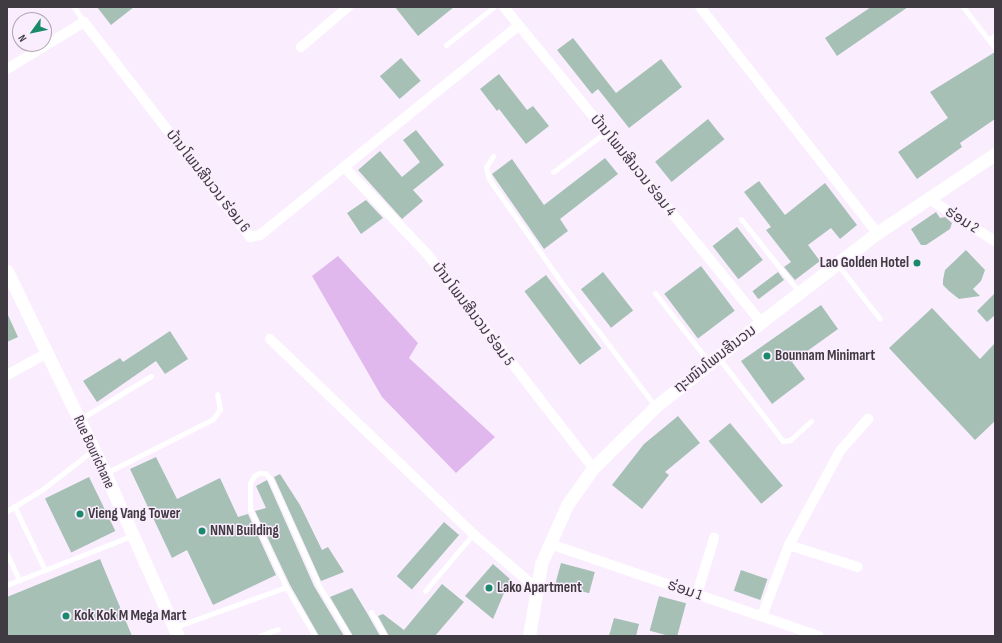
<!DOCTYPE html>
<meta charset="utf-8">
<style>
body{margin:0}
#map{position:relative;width:1002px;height:643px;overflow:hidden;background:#faeefe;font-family:"Sofia Sans Condensed","Noto Sans Lao",sans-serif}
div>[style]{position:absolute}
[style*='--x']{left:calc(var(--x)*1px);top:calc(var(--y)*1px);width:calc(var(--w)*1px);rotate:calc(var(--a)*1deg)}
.green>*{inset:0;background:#e0b8ee}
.building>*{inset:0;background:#a6c0b5;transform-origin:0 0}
.service>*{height:5px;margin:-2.5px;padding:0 2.5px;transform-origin:2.5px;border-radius:2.5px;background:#fff}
.minor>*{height:10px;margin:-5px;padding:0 5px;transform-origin:5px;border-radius:5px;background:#fff}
.tertiary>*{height:13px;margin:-6.5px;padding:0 6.5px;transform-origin:6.5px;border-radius:6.5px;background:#fff}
.dots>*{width:11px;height:11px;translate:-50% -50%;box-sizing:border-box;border:2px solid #faeefe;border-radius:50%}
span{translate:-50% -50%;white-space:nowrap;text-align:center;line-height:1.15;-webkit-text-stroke:3px #faeefe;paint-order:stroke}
.street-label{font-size:15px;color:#403a42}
.poi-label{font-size:15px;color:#403a42;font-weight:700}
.right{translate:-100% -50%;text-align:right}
.left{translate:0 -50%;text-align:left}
.frame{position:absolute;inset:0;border:8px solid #403a42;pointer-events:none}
.north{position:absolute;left:12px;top:12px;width:40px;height:40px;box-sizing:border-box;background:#faeefe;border:1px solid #b0a6b3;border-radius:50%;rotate:237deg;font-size:11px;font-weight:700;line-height:16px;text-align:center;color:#403a42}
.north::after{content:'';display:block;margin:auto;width:14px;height:18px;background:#1a8a6a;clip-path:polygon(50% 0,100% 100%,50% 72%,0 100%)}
</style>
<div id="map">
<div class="green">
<i style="clip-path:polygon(338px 256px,418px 343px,409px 358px,495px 437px,456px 473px,382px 397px,312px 276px)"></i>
</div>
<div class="building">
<i style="clip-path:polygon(97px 7px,134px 7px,111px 25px)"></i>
<i style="clip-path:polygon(395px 7px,454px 7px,418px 36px)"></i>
<i style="clip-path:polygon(871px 7px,908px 7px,837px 56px,825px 38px)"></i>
<i style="clip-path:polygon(573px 38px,616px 93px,661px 59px,682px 87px,629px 128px,598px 89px,592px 94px,557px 50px)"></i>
<i style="clip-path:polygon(995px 52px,995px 119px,960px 143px,962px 147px,917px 179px,898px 152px,948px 118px,930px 92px)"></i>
<i style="left:401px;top:58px;width:30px;height:28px;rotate:49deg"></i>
<i style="clip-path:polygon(499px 74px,527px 110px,533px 106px,549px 126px,526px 144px,499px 109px,497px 111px,480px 89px)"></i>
<i style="left:708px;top:119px;width:26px;height:68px;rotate:51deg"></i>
<i style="clip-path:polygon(416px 130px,444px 165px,413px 190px,423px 201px,402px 219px,358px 170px,380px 151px,402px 177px,420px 162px,403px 140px)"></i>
<i style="clip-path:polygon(605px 158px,618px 174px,560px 219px,568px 231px,544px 249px,492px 174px,512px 159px,544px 205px)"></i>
<i style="clip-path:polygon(759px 181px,785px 215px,825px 183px,857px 225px,840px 239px,831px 228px,808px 245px,820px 261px,795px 280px,784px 267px,791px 262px,766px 230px,771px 227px,744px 192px)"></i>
<i style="clip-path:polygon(366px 200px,383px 218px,361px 234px,347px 213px)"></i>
<i style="clip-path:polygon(936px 212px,940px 218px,945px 217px,952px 223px,950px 229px,926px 245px,921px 245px,911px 229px)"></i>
<i style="left:737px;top:227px;width:42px;height:31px;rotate:52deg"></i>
<i style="clip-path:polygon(966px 250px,985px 270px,981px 281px,973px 289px,980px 296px,959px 299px,949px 291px,943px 285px,943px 280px,945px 270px)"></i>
<i style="left:701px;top:266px;width:56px;height:46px;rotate:53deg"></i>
<i style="left:603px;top:272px;width:49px;height:28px;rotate:52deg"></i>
<i style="left:778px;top:272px;width:10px;height:32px;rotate:53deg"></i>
<i style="left:546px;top:275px;width:92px;height:27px;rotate:53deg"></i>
<i style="clip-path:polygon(995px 293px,995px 315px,987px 322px,977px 311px)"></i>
<i style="clip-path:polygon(821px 305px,838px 329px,792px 362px,805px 379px,772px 404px,741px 361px)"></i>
<i style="clip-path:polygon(932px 308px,980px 359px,995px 343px,995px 421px,975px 440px,889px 348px)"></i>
<i style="clip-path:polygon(7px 313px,18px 337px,7px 342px)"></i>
<i style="clip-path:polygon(170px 331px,188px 359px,165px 374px,156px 361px,97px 402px,83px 381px,120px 358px,123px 362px)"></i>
<i style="clip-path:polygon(678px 416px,700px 443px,665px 472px,669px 475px,642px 509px,612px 485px,644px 444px)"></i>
<i style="left:730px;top:423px;width:82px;height:28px;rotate:50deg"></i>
<i style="clip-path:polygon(156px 457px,177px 499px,220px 478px,238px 517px,248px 514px,276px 575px,213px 605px,187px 550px,172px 558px,130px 469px)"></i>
<i style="clip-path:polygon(280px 474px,300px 505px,322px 550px,328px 547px,344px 572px,321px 581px,274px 477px)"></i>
<i style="left:89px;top:477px;width:60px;height:49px;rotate:64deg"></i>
<i style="clip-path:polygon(267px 480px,314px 586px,344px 636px,319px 636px,290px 585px,255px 511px,266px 508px,256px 486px)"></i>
<i style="left:444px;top:522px;width:20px;height:72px;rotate:41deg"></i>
<i style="clip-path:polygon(100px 559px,132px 636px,7px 636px,7px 597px)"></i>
<i style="left:561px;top:563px;width:35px;height:22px;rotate:15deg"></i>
<i style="clip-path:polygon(493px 564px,510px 579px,493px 619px,465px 596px)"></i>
<i style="left:741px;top:570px;width:28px;height:22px;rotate:19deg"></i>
<i style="clip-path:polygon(442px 584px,464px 602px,435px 636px,389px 636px,378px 616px,383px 614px,404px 630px)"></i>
<i style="clip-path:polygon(352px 588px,367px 613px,380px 636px,353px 636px,330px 597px)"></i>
<i style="left:659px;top:596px;width:28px;height:36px;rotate:15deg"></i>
<i style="clip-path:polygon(614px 618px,639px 624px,636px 636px,609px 636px)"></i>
</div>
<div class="service">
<i style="--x:74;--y:7;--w:18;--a:56"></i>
<i style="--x:963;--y:7;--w:52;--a:52"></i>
<i style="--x:989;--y:40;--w:8;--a:-40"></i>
<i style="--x:446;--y:45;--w:61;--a:-38.4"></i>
<i style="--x:493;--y:156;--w:13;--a:122"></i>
<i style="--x:486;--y:167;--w:12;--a:76"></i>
<i style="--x:489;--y:179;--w:126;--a:55"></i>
<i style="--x:561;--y:282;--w:156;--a:52.8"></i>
<i style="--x:553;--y:172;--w:66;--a:-37"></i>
<i style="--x:741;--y:219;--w:93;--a:51.5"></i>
<i style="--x:838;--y:265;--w:68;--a:52.1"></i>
<i style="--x:655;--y:293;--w:88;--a:52"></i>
<i style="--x:718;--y:357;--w:106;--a:52.3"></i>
<i style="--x:783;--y:441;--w:7;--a:-8"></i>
<i style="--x:790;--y:440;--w:28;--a:-42"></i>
<i style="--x:80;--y:419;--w:83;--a:-31.2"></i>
<i style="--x:106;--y:473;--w:120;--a:-26.8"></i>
<i style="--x:213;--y:419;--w:12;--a:-55"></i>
<i style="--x:220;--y:409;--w:15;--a:-101"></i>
<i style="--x:7;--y:511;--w:42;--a:-31.4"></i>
<i style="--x:43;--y:489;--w:63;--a:-38"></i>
<i style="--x:7;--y:554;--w:29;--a:65"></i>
<i style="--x:19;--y:580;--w:28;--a:-21"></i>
<i style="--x:45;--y:570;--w:71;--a:-115.8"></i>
<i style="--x:45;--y:570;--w:92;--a:-21.6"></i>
<i style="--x:7;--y:585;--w:13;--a:-23"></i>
<i style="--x:425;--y:591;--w:75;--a:-49.9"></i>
<i style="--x:371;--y:612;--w:28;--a:60"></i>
<i style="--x:175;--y:627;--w:118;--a:-19.8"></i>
<i style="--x:259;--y:636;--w:20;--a:-20"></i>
<i style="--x:315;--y:636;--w:57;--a:-120.6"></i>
<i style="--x:286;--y:587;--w:86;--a:-114.8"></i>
<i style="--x:250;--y:509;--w:26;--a:-90"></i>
<i style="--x:250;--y:483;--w:8;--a:-60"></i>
<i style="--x:254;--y:476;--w:6;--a:-31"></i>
<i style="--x:259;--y:473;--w:6;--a:0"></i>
<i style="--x:265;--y:473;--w:7;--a:45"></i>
<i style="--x:270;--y:478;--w:116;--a:65.6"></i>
<i style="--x:318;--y:584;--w:61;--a:59.2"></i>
</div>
<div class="minor">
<i style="--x:504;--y:7;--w:407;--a:50.8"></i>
<i style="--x:700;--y:7;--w:287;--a:51.9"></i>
<i style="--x:301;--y:47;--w:62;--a:-40.4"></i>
<i style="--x:7;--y:69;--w:90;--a:-31.4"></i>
<i style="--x:84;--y:22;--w:272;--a:52.3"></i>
<i style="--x:250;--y:237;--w:10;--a:-11"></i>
<i style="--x:260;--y:235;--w:333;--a:-39"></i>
<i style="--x:344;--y:167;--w:122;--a:46.3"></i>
<i style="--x:428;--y:255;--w:269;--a:52.2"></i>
<i style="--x:929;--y:199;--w:78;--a:32.5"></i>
<i style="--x:270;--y:339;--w:281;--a:43.8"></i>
<i style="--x:473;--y:534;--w:82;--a:40.5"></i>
<i style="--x:7;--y:375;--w:46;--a:-28.8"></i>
<i style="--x:550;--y:544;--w:284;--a:18.9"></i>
<i style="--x:789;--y:545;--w:72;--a:17.7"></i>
<i style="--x:697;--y:594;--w:59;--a:-73.1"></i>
<i style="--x:762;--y:616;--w:76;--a:-69.2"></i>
<i style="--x:789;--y:545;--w:107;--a:-61.5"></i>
<i style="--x:840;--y:451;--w:43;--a:-48.8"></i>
</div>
<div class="tertiary">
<i style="--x:7;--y:271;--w:225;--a:64.1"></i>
<i style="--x:105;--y:473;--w:179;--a:65.9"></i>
<i style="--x:529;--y:636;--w:73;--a:-80.5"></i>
<i style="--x:541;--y:564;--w:64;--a:-66.2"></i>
<i style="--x:567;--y:505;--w:45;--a:-54.9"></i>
<i style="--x:593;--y:468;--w:87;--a:-44.5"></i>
<i style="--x:655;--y:407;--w:136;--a:-38.7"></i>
<i style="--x:761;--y:322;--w:146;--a:-37.5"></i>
<i style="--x:877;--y:233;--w:142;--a:-33.8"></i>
</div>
<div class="dots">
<i style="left:917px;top:263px;background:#1a8a6a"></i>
<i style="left:767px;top:356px;background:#1a8a6a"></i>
<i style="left:80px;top:514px;background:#1a8a6a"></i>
<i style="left:202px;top:531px;background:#1a8a6a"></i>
<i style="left:489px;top:588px;background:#1a8a6a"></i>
<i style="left:66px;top:616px;background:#1a8a6a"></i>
</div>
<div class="street-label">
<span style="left:633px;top:165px;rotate:51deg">ບ້ານ ໂພນສີນວນ ຮ່ອມ 4</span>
<span style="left:208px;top:181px;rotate:52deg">ບ້ານ ໂພນສີນວນ ຮ່ອມ 6</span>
<span style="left:962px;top:220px;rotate:32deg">ຮ່ອມ 2</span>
<span style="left:473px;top:314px;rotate:53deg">ບ້ານ ໂພນສີນວນ ຮ່ອມ 5</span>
<span style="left:715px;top:359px;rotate:-38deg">ຖະໜົນໂພນສີນວນ</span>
<span style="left:94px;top:452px;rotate:65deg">Rue Bourichane</span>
<span style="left:685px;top:590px;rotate:19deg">ຮ່ອມ 1</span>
</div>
<div class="poi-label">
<span class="right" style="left:909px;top:263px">Lao Golden Hotel</span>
<span class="left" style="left:775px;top:356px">Bounnam Minimart</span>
<span class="left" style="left:88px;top:514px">Vieng Vang Tower</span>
<span class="left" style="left:210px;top:531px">NNN Building</span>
<span class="left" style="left:497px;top:588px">Lako Apartment</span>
<span class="left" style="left:74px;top:616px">Kok Kok M Mega Mart</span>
</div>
<div class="frame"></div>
<div class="north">N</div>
</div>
